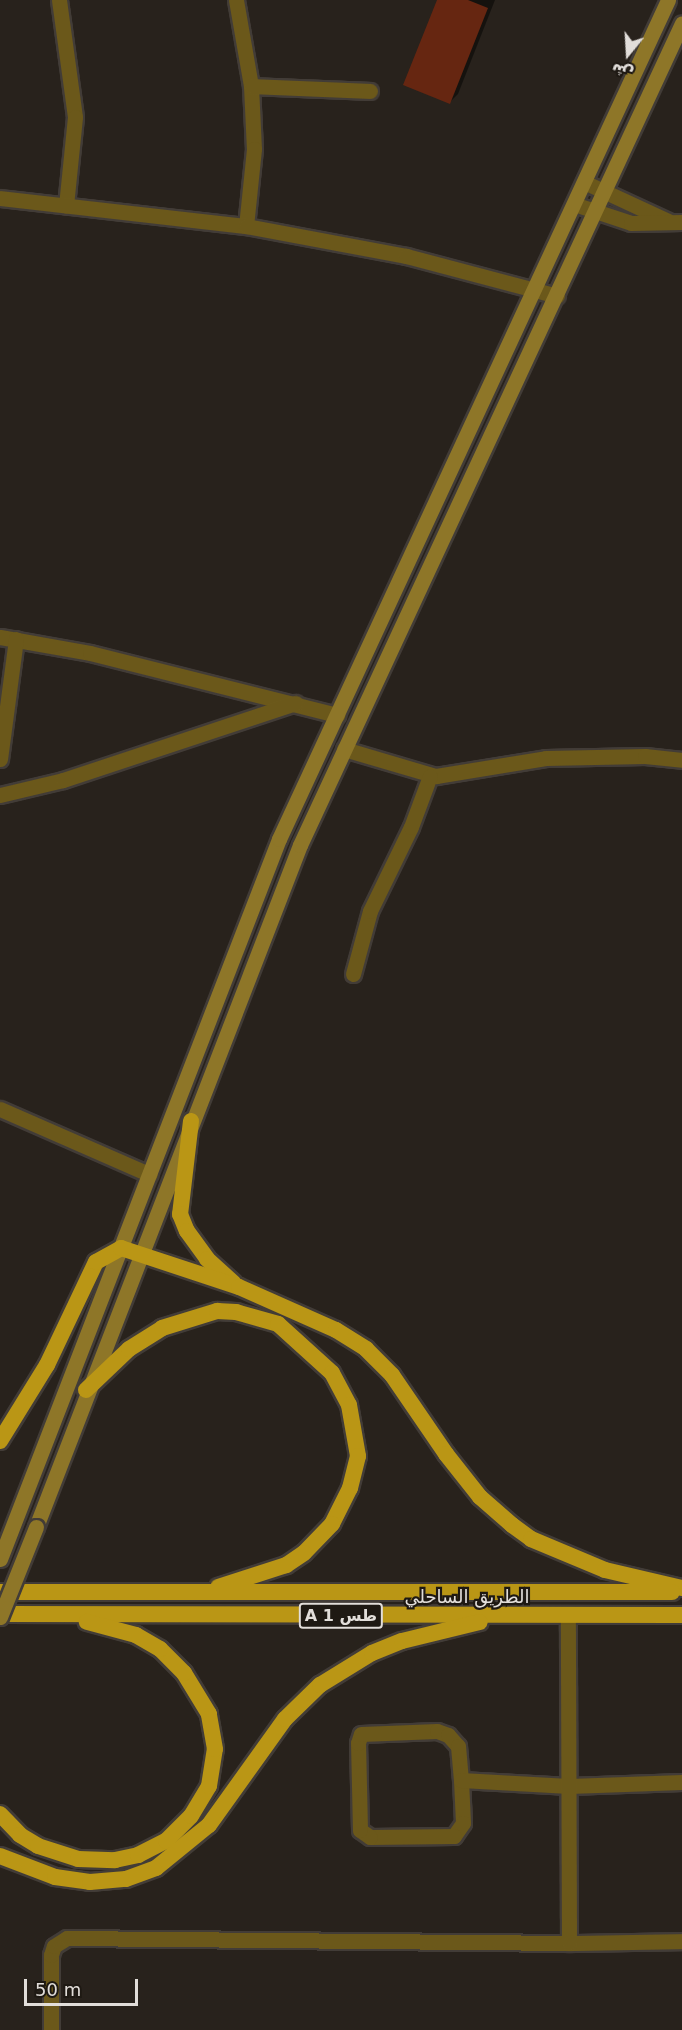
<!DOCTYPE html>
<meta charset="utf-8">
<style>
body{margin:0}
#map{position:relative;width:682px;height:2030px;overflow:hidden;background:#28221c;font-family:"DejaVu Sans","Noto Naskh Arabic",sans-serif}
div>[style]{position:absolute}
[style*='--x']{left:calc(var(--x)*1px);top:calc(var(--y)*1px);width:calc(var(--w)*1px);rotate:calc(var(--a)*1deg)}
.shadow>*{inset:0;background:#0007}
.building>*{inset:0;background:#662611}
.roads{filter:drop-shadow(2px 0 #423c37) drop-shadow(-2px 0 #423c37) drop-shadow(0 2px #423c37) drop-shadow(0 -2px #423c37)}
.minor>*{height:15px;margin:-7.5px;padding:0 7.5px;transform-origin:7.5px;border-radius:7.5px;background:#6b581a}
.tertiary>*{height:15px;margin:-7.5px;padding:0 7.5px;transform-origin:7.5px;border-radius:7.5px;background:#6b581a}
.secondary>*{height:15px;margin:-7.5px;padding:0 7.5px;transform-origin:7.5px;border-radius:7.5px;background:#8e7628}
.trunk>*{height:16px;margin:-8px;padding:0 8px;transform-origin:8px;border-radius:8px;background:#ba9615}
.bridges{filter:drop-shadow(2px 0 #423c37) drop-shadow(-2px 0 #423c37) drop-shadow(0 2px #423c37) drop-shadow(0 -2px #423c37)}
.secondary-bridge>*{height:15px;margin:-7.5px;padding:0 7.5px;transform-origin:7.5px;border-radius:7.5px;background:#8e7628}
span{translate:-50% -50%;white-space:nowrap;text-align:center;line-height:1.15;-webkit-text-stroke:4.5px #1e1913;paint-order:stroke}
.shield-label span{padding:2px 4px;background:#1e1913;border:2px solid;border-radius:4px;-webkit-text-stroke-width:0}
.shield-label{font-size:16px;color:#e2deda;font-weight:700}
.street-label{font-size:18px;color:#e2deda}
.north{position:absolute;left:598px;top:24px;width:60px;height:60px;-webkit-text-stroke:4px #1e1913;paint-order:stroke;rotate:198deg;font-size:16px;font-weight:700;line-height:24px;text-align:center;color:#e2deda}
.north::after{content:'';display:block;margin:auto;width:21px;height:27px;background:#e2deda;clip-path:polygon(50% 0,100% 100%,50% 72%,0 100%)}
.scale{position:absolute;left:24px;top:1979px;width:114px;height:27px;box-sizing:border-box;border:3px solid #e2deda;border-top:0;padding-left:8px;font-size:18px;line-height:21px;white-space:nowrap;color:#e2deda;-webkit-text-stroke:4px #1e1913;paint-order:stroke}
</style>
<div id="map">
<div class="shadow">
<i style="clip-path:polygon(439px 0,495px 0,458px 94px,450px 102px)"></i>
</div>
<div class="building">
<i style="clip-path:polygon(437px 0,468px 0,488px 8px,450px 104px,403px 85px)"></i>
</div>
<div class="roads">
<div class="minor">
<i style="--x:59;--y:0;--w:118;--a:82.2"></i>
<i style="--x:75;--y:117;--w:89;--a:95.8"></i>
<i style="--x:236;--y:0;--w:87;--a:80.1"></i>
<i style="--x:251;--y:86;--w:63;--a:87.3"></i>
<i style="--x:254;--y:149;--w:77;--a:95.9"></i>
<i style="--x:251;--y:86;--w:119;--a:2.4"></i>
<i style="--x:584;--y:182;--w:93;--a:24.9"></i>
<i style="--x:574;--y:204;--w:60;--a:18.4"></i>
<i style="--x:631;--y:223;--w:51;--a:-1.1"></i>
<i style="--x:0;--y:637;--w:91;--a:10.1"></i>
<i style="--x:90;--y:653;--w:255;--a:14.1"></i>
<i style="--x:344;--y:749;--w:96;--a:16.4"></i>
<i style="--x:436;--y:776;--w:111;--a:-9.3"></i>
<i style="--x:546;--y:758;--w:99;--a:-1.2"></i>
<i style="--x:645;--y:756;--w:37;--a:6"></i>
<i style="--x:0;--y:759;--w:121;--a:-82.4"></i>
<i style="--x:0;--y:795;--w:65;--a:-13.4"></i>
<i style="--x:63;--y:780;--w:245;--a:-18.3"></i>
<i style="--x:353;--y:974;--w:65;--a:-74.9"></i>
<i style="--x:370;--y:911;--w:93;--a:-64"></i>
<i style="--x:411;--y:827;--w:54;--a:-69.6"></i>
<i style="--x:0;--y:1109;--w:163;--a:23.6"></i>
<i style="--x:461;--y:1780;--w:43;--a:87.3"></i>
<i style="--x:463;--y:1823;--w:16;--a:125"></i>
<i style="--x:454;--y:1836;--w:84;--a:179.3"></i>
<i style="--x:370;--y:1837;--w:12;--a:-145"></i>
<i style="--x:360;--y:1830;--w:87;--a:-91.3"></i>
<i style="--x:358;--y:1743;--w:9;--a:-72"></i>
<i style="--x:361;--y:1734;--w:76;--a:-2.3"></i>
<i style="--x:437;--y:1731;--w:12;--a:20"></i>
<i style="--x:448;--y:1735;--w:15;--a:48"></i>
<i style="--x:458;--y:1746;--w:34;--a:85"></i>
<i style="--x:461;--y:1780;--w:108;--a:3.2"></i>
<i style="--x:569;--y:1786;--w:113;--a:-2"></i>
<i style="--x:569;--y:1943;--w:113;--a:-1"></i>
<i style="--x:51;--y:2030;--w:75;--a:-90"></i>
<i style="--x:51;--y:1955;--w:9;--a:-72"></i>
<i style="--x:54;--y:1946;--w:15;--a:-32"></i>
<i style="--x:67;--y:1938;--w:502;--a:0.57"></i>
<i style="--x:569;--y:1943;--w:325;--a:-90.2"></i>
</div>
<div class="tertiary">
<i style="--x:0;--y:198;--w:248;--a:6.5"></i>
<i style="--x:246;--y:226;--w:163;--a:10.6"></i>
<i style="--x:406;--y:256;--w:156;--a:14.8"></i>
</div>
<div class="secondary">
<i style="--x:36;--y:1527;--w:731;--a:-68.84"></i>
<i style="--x:300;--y:845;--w:906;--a:-65.07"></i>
<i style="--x:0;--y:1559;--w:772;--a:-68.82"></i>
<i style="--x:279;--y:839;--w:925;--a:-65.13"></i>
</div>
<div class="trunk">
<i style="--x:191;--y:1121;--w:94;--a:96.7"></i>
<i style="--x:180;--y:1214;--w:18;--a:68"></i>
<i style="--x:187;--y:1231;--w:34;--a:54"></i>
<i style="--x:207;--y:1259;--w:36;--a:42"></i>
<i style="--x:86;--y:1390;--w:59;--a:-43.6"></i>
<i style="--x:129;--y:1349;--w:39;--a:-32"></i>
<i style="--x:162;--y:1328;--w:58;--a:-17.2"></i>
<i style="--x:217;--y:1311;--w:19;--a:3"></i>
<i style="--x:236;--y:1312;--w:44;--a:15.9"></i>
<i style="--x:278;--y:1324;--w:73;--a:42.2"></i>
<i style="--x:332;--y:1373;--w:36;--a:62"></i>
<i style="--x:349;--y:1405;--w:52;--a:80"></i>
<i style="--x:358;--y:1456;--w:33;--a:104"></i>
<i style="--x:350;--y:1488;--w:40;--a:116.6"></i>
<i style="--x:332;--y:1524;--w:40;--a:134"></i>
<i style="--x:304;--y:1553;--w:22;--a:146"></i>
<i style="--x:286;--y:1565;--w:71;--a:162.1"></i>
<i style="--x:0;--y:1441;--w:89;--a:-58.3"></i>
<i style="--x:47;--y:1365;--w:114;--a:-64.6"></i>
<i style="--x:96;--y:1262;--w:29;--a:-29"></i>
<i style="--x:121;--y:1248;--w:124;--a:18.3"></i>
<i style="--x:239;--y:1287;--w:106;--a:23.9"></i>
<i style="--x:336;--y:1330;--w:36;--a:32"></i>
<i style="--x:366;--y:1349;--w:37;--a:45"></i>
<i style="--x:392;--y:1375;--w:96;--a:55.6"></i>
<i style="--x:446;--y:1454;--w:55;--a:51.7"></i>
<i style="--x:480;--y:1497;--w:43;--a:41.2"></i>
<i style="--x:512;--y:1525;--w:24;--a:36"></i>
<i style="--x:531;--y:1539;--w:80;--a:22.7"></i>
<i style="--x:605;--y:1570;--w:79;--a:13.2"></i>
<i style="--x:0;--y:1592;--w:672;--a:0"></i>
<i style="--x:0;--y:1614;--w:682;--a:0.08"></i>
<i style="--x:0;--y:1814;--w:29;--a:46"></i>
<i style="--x:20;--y:1835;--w:21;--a:31"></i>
<i style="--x:38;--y:1846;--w:42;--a:18"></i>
<i style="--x:78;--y:1859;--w:37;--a:2"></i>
<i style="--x:115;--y:1860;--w:24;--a:-12"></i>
<i style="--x:138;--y:1855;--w:31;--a:-27"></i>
<i style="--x:166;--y:1841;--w:35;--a:-45"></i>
<i style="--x:191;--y:1816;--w:35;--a:-59"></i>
<i style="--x:209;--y:1786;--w:37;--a:-81"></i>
<i style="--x:215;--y:1749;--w:36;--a:-100"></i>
<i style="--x:209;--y:1714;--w:48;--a:-121.4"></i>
<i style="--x:184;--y:1673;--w:34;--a:-135"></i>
<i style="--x:160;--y:1649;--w:28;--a:-150"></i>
<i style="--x:136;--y:1635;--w:51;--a:-165.1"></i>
<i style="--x:0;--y:1856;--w:59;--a:20.9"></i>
<i style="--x:55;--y:1877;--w:35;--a:8"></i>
<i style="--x:90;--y:1882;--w:36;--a:-5"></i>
<i style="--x:126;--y:1879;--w:32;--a:-20"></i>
<i style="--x:156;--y:1868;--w:68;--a:-39.1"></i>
<i style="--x:209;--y:1825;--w:130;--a:-54.4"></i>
<i style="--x:285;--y:1719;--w:49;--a:-44.2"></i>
<i style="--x:320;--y:1685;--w:61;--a:-31.6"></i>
<i style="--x:372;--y:1653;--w:32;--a:-22"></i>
<i style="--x:402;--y:1641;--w:80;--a:-13.7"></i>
</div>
</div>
<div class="bridges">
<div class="secondary-bridge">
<i style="--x:0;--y:1617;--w:97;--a:-68.2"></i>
</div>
</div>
<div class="shield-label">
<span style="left:341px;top:1616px">A 1 طس</span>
</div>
<div class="street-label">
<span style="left:467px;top:1597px">الطريق الساحلي</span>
</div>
<div class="north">ش</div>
<div class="scale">50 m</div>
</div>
